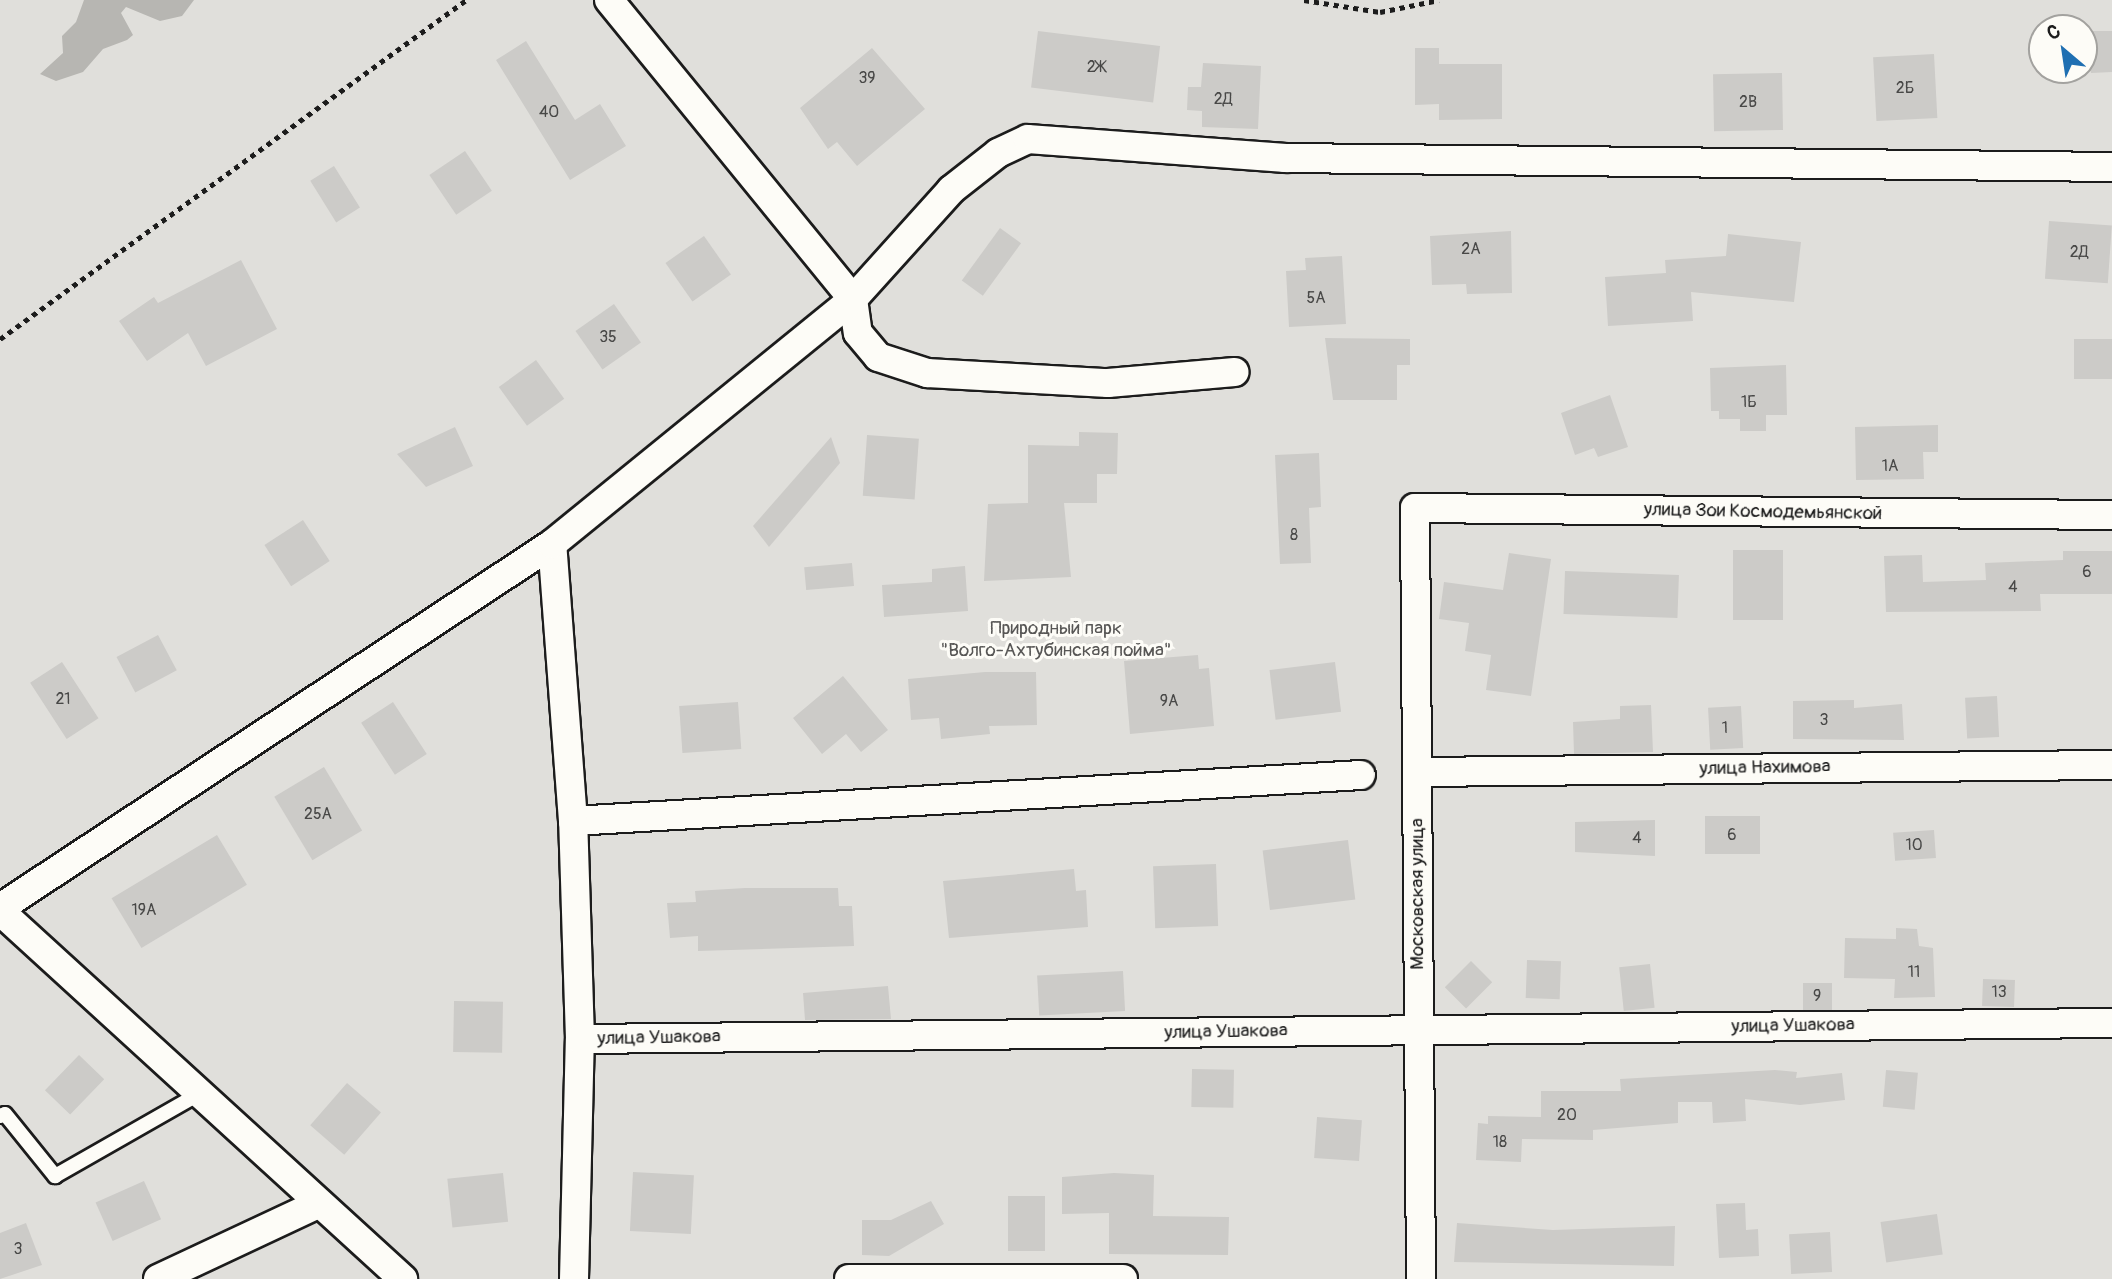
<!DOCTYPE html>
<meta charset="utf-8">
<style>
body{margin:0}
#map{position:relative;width:2112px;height:1279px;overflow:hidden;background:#fdfcf7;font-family:Pangolin,sans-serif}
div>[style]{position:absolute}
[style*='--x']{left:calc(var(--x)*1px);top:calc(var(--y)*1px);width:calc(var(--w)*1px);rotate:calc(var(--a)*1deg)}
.green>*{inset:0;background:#e0dfdb}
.water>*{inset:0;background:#b7b6b2}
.building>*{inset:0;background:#cccbc8;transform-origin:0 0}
.path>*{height:4.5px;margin-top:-2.25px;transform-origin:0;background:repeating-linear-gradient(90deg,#1c1c1c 0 5px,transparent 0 10px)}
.roads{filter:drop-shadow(2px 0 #1c1c1c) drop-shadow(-2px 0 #1c1c1c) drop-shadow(0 2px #1c1c1c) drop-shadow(0 -2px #1c1c1c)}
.service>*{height:14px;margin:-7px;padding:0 7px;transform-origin:7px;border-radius:7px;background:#fdfcf7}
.minor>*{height:28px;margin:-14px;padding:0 14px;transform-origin:14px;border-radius:14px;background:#fdfcf7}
span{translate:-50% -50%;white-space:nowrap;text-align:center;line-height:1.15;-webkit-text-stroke:6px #fdfcf7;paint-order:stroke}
.number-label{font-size:16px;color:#484847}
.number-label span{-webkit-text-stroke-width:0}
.street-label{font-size:19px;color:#1c1c1c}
.park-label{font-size:19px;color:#575655}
.north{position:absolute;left:2028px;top:14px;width:70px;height:70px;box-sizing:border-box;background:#fdfcf7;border:2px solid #a3a29f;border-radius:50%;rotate:331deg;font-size:19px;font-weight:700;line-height:28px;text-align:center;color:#1c1c1c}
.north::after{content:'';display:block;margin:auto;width:24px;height:32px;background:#1f6fb2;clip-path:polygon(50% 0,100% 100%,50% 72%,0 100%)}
</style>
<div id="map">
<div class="green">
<i style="clip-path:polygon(evenodd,0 0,2112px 0,2112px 1279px,0 1279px,0 0,2042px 28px,2084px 28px,2084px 70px,2042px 70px,2042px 28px)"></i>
</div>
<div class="water">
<i style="clip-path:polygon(84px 0,194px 0,182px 16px,160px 21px,126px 7px,121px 13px,133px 35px,127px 40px,103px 49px,83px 72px,56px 81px,40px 74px,63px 53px,62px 36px,76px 22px)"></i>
</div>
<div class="building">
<i style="left:1038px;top:31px;width:123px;height:57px;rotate:7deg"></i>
<i style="clip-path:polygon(2085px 31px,2112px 31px,2112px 72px,2091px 73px)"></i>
<i style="clip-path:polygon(526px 41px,575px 120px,600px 104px,626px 146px,570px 180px,496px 60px)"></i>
<i style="clip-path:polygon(872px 48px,925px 109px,857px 166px,837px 142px,828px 149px,800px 108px)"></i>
<i style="clip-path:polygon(1415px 48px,1439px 48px,1439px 64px,1502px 64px,1502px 119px,1439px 120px,1439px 104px,1415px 105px)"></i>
<i style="left:1934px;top:54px;width:64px;height:61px;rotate:87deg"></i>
<i style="clip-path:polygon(1203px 63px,1261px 66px,1258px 129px,1202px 127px,1202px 111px,1187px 110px,1188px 87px,1201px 87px)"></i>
<i style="left:1782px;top:73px;width:57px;height:69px;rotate:89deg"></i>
<i style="left:465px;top:151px;width:48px;height:43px;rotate:56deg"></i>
<i style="left:334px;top:166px;width:49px;height:28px;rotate:58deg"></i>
<i style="left:2049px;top:221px;width:63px;height:58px;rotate:4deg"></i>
<i style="left:1000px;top:228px;width:26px;height:65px;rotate:36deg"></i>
<i style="clip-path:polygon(1511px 231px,1512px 293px,1467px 294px,1466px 284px,1432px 285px,1430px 236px)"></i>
<i style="clip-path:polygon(1728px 234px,1801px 242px,1794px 302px,1691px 292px,1693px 321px,1608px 326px,1605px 277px,1666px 273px,1665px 260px,1726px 256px)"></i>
<i style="left:704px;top:236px;width:47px;height:47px;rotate:55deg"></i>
<i style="clip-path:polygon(1342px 256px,1346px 324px,1289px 327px,1286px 271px,1306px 270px,1305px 258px)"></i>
<i style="clip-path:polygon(241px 260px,277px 329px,206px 366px,188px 333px,147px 361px,119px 321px,154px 297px,158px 303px)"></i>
<i style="left:614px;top:304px;width:47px;height:47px;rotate:55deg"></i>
<i style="clip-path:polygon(1325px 338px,1410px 339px,1410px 365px,1397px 365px,1397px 400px,1333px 400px)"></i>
<i style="left:2074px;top:339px;width:38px;height:40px"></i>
<i style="left:536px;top:360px;width:48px;height:46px;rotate:54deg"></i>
<i style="clip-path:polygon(1786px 365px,1787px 415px,1766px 415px,1766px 431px,1740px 431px,1740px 419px,1719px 419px,1719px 411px,1711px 411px,1710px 368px)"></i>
<i style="clip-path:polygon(1610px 395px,1628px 447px,1598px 457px,1594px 448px,1575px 455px,1561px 413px)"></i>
<i style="clip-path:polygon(1938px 425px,1938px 452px,1923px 452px,1924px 479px,1856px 480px,1855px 427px)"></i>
<i style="clip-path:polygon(455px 427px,473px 466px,426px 487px,397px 454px)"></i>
<i style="clip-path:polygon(1079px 432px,1118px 433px,1117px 474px,1097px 474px,1097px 503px,1064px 503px,1071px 577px,984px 581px,988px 504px,1028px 503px,1028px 445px,1079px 446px)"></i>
<i style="left:867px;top:435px;width:52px;height:61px;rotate:4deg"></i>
<i style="clip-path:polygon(831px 437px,840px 463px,769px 547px,753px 526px)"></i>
<i style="clip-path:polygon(1319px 453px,1321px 507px,1309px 508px,1311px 563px,1280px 564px,1275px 455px)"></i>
<i style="left:303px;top:520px;width:49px;height:46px;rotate:57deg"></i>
<i style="left:1733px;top:550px;width:50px;height:70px"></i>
<i style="clip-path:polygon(2063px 551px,2112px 551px,2112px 594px,2040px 594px,2041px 611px,1886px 612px,1884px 556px,1922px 555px,1923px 582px,1986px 580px,1985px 563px,2063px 560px)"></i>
<i style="clip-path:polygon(1509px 553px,1551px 559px,1531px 696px,1486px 690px,1491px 655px,1465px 651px,1469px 623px,1439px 619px,1444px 582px,1503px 590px)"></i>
<i style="left:852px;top:563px;width:23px;height:48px;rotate:85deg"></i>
<i style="clip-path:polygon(965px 566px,968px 611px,884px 617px,882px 585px,932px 582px,932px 569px)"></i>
<i style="left:1565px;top:571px;width:114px;height:43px;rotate:2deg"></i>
<i style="left:158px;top:635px;width:40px;height:47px;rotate:62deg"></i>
<i style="clip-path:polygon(1198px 655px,1199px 669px,1209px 668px,1214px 726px,1130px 734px,1124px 661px)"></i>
<i style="left:62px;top:662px;width:67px;height:38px;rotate:57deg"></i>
<i style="left:1335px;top:662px;width:50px;height:66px;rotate:83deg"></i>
<i style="clip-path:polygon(985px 672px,1036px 672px,1037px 725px,989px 726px,990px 734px,941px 739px,939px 718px,911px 720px,908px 679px)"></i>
<i style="clip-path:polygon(843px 676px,888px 730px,861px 752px,846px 734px,822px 754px,793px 718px)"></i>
<i style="left:1997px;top:696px;width:41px;height:32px;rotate:87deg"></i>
<i style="clip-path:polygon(1854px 700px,1854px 708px,1902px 704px,1904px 740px,1793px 739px,1793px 701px)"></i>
<i style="left:393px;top:702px;width:62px;height:38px;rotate:57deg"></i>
<i style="left:738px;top:702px;width:47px;height:59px;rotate:86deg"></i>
<i style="clip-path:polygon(1651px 705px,1653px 752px,1574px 754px,1573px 722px,1620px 719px,1620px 706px)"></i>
<i style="left:1741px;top:706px;width:42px;height:33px;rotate:87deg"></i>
<i style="left:324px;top:767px;width:74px;height:58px;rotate:59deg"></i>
<i style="left:1705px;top:816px;width:55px;height:38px"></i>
<i style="clip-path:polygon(1655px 820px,1655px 856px,1575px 852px,1575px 822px)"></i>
<i style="left:1934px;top:830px;width:28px;height:41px;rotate:86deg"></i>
<i style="left:217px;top:835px;width:58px;height:123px;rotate:59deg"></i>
<i style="left:1348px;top:840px;width:60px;height:86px;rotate:83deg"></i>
<i style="left:1216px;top:864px;width:62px;height:63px;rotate:88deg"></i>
<i style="clip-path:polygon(1074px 869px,1076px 891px,1086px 890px,1088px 927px,949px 938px,943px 881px)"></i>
<i style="clip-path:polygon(745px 888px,838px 888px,839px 906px,852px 906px,854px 946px,698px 951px,698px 936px,670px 938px,667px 903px,696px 902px,695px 891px)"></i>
<i style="clip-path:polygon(1896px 928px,1917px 929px,1919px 946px,1933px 948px,1935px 997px,1894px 998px,1895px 979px,1844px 978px,1845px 938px,1896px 939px)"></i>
<i style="left:1527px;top:960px;width:34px;height:38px;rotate:2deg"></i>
<i style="left:1471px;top:961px;width:30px;height:37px;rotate:45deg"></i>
<i style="left:1650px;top:964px;width:44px;height:31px;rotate:84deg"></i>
<i style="left:1123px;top:971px;width:40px;height:86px;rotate:87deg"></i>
<i style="left:1983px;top:979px;width:32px;height:27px;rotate:2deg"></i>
<i style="left:1803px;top:983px;width:29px;height:27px"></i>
<i style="clip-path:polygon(888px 986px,891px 1019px,805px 1020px,803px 993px)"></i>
<i style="left:454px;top:1001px;width:49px;height:51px;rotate:1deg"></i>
<i style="left:79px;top:1055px;width:35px;height:49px;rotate:44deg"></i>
<i style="left:1192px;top:1069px;width:42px;height:38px;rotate:1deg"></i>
<i style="clip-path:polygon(1775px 1070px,1797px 1072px,1796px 1078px,1842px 1073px,1845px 1100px,1800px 1105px,1745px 1099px,1746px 1121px,1713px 1123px,1712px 1102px,1678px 1102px,1678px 1123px,1593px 1130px,1593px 1140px,1522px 1139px,1521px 1162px,1476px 1160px,1478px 1123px,1488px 1124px,1488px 1116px,1541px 1117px,1541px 1091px,1621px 1091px,1620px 1079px)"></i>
<i style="left:1886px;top:1070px;width:32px;height:37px;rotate:5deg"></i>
<i style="left:347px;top:1083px;width:45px;height:56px;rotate:41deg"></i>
<i style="left:1317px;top:1117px;width:45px;height:41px;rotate:4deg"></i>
<i style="left:633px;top:1172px;width:61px;height:59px;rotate:3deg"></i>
<i style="left:503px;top:1173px;width:49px;height:56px;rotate:84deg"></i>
<i style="clip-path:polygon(1114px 1173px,1154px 1175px,1153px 1216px,1229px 1217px,1228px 1255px,1109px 1254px,1109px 1213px,1062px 1214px,1062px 1177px)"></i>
<i style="left:144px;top:1181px;width:42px;height:53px;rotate:66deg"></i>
<i style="left:1008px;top:1196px;width:37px;height:55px"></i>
<i style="clip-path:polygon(931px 1201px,944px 1224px,889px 1256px,862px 1255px,862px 1220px,891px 1220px)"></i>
<i style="clip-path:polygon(1745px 1203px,1746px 1230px,1758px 1229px,1759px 1256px,1719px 1258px,1716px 1204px)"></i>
<i style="left:1937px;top:1214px;width:41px;height:57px;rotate:82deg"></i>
<i style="clip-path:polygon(26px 1223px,42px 1265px,0 1279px,0 1233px)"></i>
<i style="clip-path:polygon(1457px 1223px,1553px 1230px,1675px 1226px,1674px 1266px,1454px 1262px)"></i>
<i style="left:1830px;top:1232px;width:40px;height:41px;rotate:87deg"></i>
</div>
<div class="path">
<i style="--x:1304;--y:0;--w:77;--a:9"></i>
<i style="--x:1380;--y:12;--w:60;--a:-11.5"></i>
<i style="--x:0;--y:339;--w:576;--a:-36.03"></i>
</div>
<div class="roads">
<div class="service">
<i style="--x:0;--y:1116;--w:5;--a:-22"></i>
<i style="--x:5;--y:1114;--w:80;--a:51.1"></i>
<i style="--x:55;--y:1176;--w:166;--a:-29.7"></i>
</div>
<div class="minor">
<i style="--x:609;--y:0;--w:386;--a:50.8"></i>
<i style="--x:853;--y:299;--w:34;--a:82"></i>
<i style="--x:858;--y:333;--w:31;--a:50"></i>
<i style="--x:878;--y:357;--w:52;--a:18.1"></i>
<i style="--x:927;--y:373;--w:181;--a:3.2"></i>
<i style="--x:1108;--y:383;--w:127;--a:-5"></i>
<i style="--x:1417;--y:772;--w:695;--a:-0.58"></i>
<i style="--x:573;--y:821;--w:789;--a:-3.34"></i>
<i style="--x:0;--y:908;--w:661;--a:-33.4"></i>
<i style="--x:0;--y:911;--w:546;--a:42.4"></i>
<i style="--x:580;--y:1039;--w:218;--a:-91.8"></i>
<i style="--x:573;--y:821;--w:278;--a:-94.3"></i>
<i style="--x:552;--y:544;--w:388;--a:-39.1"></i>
<i style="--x:853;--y:299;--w:147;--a:-48"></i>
<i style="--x:951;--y:190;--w:60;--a:-38.2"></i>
<i style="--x:998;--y:153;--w:33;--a:-25"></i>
<i style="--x:1028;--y:139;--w:258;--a:4.2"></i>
<i style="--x:1285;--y:158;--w:827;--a:0.62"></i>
<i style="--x:158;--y:1279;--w:177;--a:-25.1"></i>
<i style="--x:574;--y:1279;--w:240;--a:-88.6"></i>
<i style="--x:580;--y:1039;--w:1532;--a:-0.6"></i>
<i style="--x:849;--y:1279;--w:274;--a:0"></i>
<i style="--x:1421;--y:1279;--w:771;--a:-90.45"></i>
<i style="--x:1415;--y:508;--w:697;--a:0.58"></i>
</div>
</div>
<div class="number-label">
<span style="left:1096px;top:67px">2Ж</span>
<span style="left:867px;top:78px">39</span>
<span style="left:1905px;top:88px">2Б</span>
<span style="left:1223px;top:99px">2Д</span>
<span style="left:1748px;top:102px">2В</span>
<span style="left:549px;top:112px">40</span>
<span style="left:1471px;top:249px">2А</span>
<span style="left:2079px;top:252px">2Д</span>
<span style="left:1316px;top:298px">5А</span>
<span style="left:608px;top:337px">35</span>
<span style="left:1749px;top:402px">1Б</span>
<span style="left:1890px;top:466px">1А</span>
<span style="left:1294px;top:535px">8</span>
<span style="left:2087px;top:572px">6</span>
<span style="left:2013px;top:587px">4</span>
<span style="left:63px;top:699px">21</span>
<span style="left:1169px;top:701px">9А</span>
<span style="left:1824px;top:720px">3</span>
<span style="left:1725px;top:728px">1</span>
<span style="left:318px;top:814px">25А</span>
<span style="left:1732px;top:835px">6</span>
<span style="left:1637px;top:838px">4</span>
<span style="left:1914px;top:845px">10</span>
<span style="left:144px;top:910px">19А</span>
<span style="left:1914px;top:972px">11</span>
<span style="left:1999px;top:992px">13</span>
<span style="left:1817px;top:996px">9</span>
<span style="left:1567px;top:1115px">20</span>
<span style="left:1500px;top:1142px">18</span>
<span style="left:18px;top:1249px">3</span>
</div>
<div class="street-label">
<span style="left:1763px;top:512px;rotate:1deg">улица Зои Космодемьянской</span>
<span style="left:1765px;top:768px;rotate:-1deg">улица Нахимова</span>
<span style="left:1418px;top:894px;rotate:-90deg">Московская улица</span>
<span style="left:1793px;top:1026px;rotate:-1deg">улица Ушакова</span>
<span style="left:1226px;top:1032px;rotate:-1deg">улица Ушакова</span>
<span style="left:659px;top:1038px;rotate:-1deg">улица Ушакова</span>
</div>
<div class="park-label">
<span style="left:1056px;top:640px">Природный парк<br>"Волго-Ахтубинская пойма"</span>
</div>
<div class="north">С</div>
</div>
